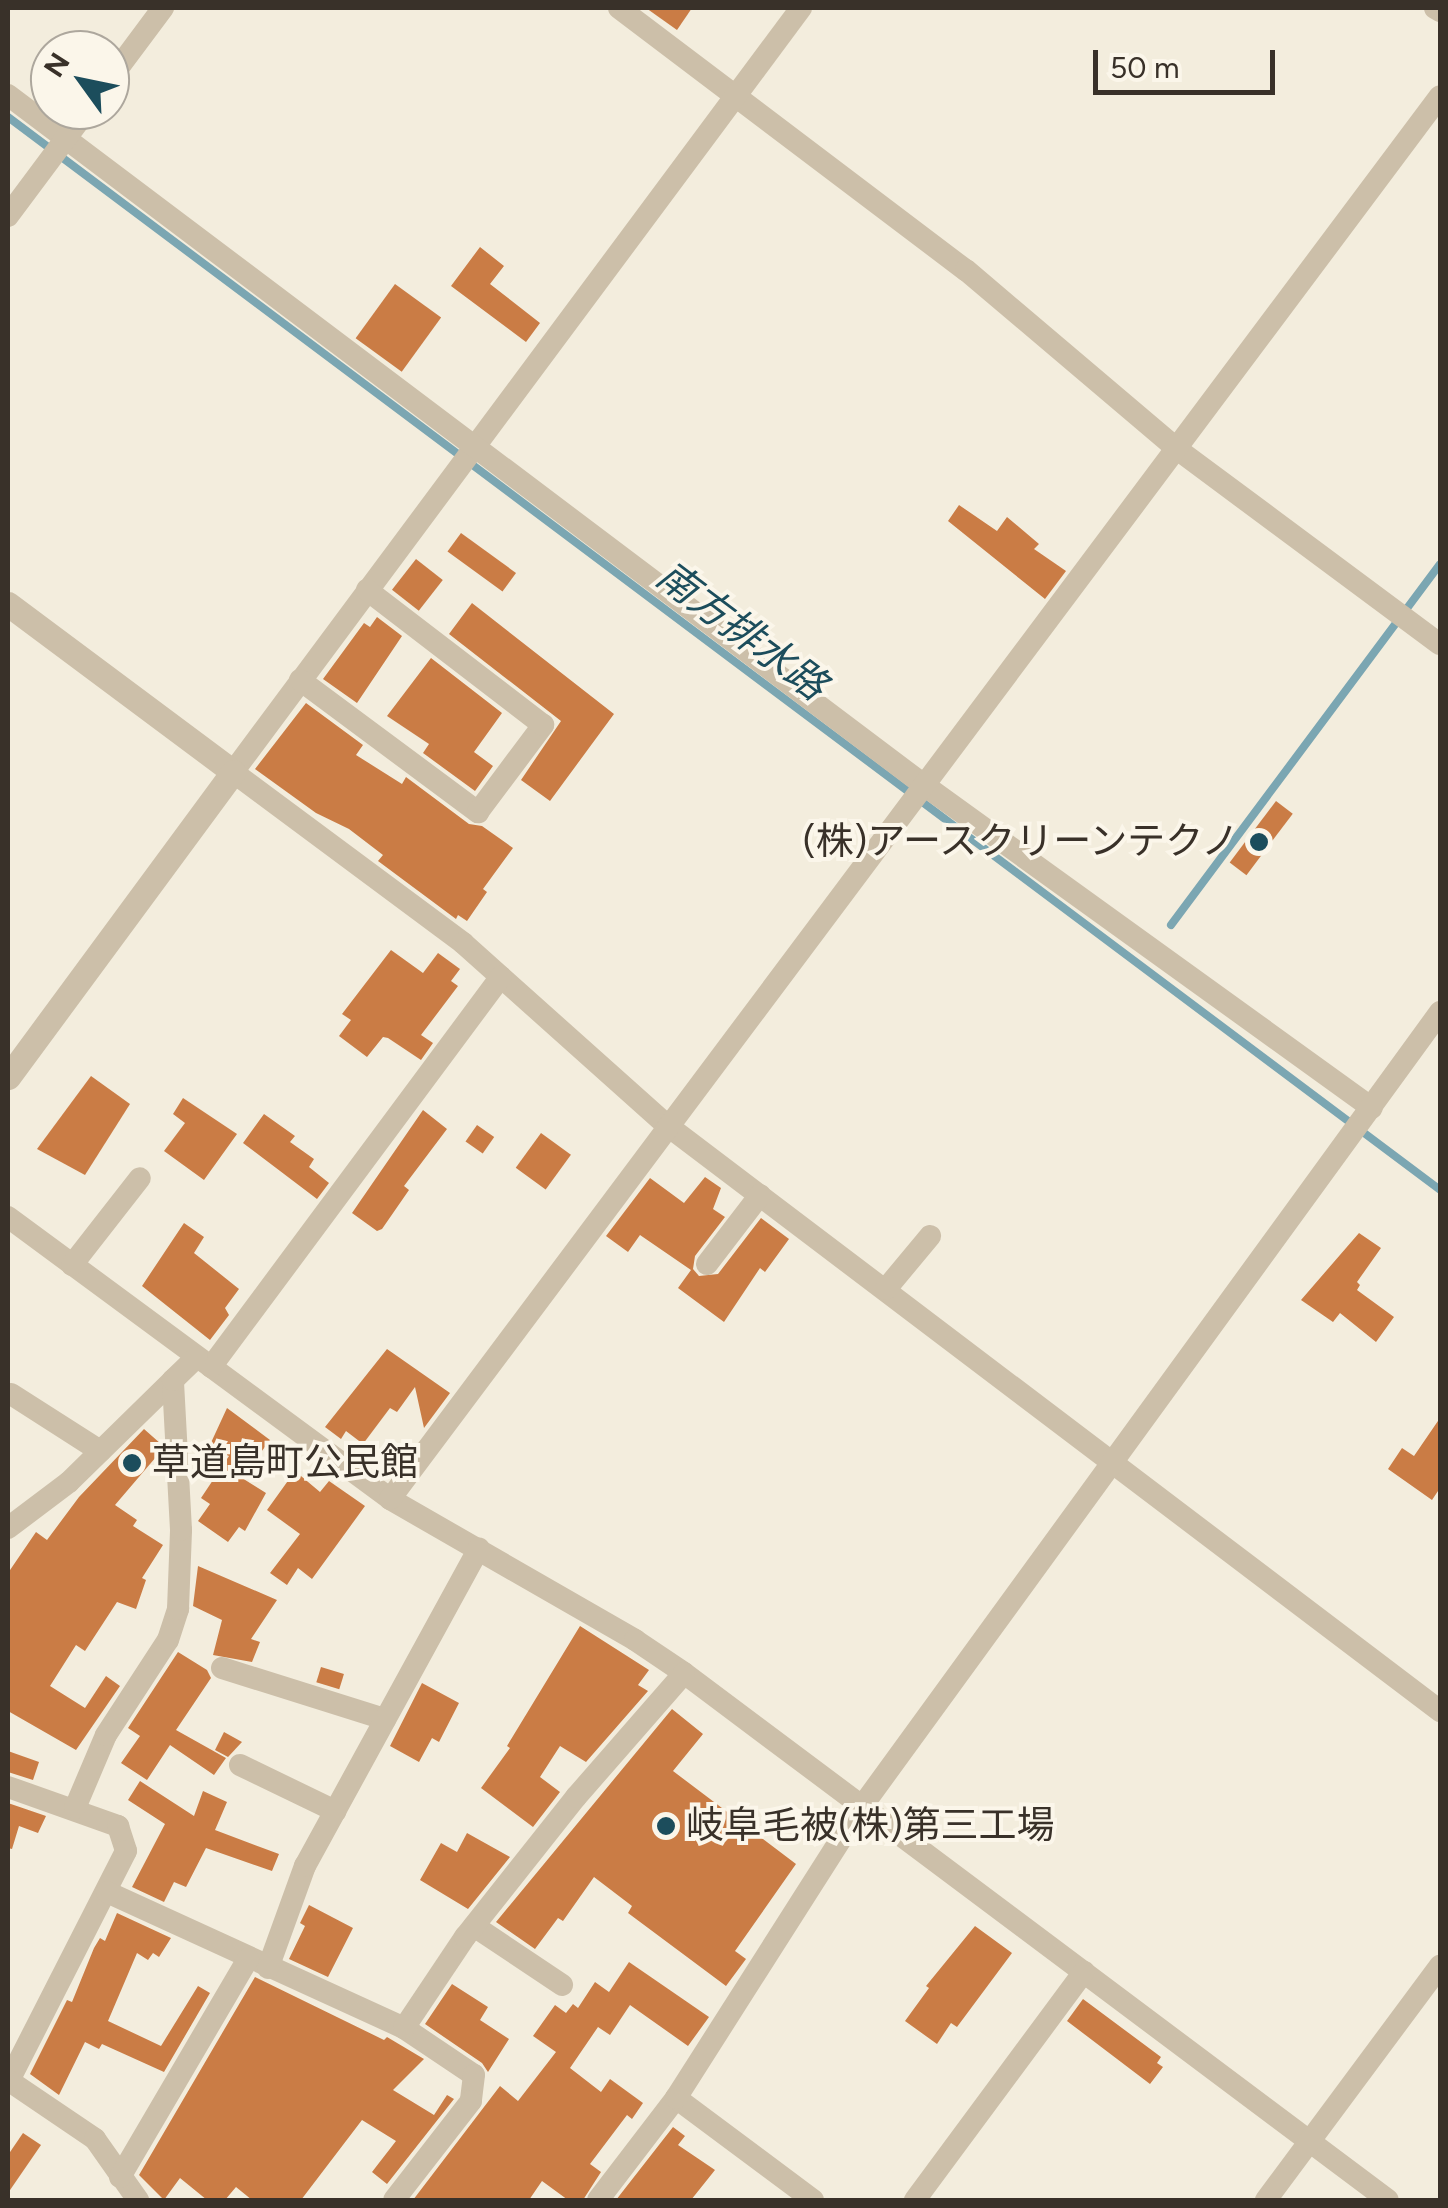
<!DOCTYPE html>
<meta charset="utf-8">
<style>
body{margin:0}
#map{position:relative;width:1448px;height:2208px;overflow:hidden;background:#f3eddd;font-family:Figtree,"Noto Sans JP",sans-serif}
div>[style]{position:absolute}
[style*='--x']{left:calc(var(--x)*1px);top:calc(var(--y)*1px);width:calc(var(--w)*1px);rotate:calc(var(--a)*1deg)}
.stream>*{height:8px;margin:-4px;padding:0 4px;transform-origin:4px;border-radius:4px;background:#7ba6b2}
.building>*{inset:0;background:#ca7c45;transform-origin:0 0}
.minor>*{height:22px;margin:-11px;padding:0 11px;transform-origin:11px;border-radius:11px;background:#ccbfa9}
.tertiary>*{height:25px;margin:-12.5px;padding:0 12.5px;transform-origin:12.5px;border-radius:12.5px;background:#ccbfa9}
.dots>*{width:28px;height:28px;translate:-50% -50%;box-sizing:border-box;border:5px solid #fbf6ea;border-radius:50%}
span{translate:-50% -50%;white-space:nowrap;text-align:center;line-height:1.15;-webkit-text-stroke:8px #fbf6ea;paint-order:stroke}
.poi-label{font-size:38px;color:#393129}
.right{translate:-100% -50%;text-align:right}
.left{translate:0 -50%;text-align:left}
.water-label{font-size:40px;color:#1c4d5c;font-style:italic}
.frame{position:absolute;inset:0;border:10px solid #393129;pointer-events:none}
.north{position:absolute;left:30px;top:30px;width:100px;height:100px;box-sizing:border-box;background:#fbf6ea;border:2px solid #ada79d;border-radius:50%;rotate:303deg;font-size:28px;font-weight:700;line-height:40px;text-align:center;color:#393129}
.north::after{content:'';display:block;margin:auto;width:35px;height:45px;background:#1c4d5c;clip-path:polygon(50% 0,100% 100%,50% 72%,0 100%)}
.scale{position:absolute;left:1093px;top:50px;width:182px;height:45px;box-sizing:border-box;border:5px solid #393129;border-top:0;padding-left:12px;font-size:30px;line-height:35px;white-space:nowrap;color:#393129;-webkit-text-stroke:8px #fbf6ea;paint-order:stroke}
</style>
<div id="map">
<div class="stream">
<i style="--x:8;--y:117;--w:1789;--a:36.84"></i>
<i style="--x:1171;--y:925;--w:450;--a:-53.3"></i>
</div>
<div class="building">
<i style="clip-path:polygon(646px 8px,692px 8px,677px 30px)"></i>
<i style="clip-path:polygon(480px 247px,504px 266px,490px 284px,540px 323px,526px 342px,451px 286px)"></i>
<i style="left:395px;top:284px;width:57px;height:67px;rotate:36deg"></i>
<i style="clip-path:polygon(959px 505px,997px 531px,1007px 517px,1039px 544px,1034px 549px,1066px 571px,1045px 599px,948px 521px)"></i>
<i style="left:461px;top:533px;width:68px;height:23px;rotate:36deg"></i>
<i style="left:416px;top:559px;width:34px;height:39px;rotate:38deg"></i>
<i style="clip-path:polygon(472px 603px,614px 714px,550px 801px,521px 780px,561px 721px,449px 634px)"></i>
<i style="clip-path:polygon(377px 617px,402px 636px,357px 703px,323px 679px,364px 623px,370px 627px)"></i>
<i style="clip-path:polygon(431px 658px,502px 713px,474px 752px,493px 766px,475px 791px,423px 753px,429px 744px,387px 716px)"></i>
<i style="clip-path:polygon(306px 703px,363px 745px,356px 755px,402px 784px,406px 777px,469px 824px,482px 826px,513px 848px,483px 889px,487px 892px,467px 921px,458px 915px,456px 919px,378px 861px,383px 855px,349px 829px,316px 813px,255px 769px)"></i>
<i style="left:1276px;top:801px;width:21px;height:77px;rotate:37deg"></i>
<i style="clip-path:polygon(391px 950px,423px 973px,438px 953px,460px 969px,451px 981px,458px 986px,421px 1035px,433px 1043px,421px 1060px,388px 1038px,383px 1037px,367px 1057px,339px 1036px,351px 1020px,342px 1014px)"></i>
<i style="clip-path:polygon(91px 1076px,130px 1104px,85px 1175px,37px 1149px)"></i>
<i style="clip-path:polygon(183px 1098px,237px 1134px,204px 1180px,164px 1151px,185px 1123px,173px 1114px)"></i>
<i style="clip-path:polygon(423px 1110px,447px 1129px,404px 1186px,409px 1190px,382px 1229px,377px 1231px,352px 1213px)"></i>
<i style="clip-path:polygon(264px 1114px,295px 1136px,290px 1142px,314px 1159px,309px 1167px,329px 1183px,317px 1199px,243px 1143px)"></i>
<i style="left:477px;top:1125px;width:21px;height:20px;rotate:35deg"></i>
<i style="left:541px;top:1133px;width:37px;height:43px;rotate:36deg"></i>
<i style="clip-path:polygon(705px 1177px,721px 1188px,713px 1209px,725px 1217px,695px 1256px,693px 1269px,699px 1276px,718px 1274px,761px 1218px,789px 1239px,765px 1272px,760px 1268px,724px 1322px,678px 1288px,691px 1270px,640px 1235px,628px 1252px,606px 1236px,650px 1178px,684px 1203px)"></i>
<i style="clip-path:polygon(184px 1223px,204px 1237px,194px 1253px,239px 1289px,225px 1308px,229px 1315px,210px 1340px,142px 1286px)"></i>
<i style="clip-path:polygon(1359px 1233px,1381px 1248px,1357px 1282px,1360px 1285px,1357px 1290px,1394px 1317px,1376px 1342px,1340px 1313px,1333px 1322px,1301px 1300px)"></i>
<i style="clip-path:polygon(387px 1349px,450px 1393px,424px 1428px,415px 1387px,397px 1412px,390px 1408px,363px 1444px,346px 1431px,341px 1439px,325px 1427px)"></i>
<i style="clip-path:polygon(227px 1408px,270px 1440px,242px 1478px,266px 1493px,245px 1531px,239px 1527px,228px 1542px,198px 1521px,210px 1504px,201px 1498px,229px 1456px,209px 1447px)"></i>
<i style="clip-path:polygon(1440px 1418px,1440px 1488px,1432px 1500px,1388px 1469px,1402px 1448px,1414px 1456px)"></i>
<i style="clip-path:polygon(144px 1429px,161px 1444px,162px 1450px,115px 1505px,137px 1520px,133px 1526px,163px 1545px,142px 1578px,146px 1580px,136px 1609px,117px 1602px,85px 1651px,76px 1645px,50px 1686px,85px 1708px,106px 1676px,120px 1686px,76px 1750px,8px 1711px,8px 1573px,36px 1532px,47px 1540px,79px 1497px)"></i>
<i style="clip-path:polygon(295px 1471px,320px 1492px,329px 1481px,365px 1506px,312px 1579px,298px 1568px,287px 1585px,270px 1573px,300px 1534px,267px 1510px)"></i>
<i style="clip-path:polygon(198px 1566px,277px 1600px,251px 1639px,260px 1642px,252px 1662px,213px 1655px,222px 1620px,193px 1606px)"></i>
<i style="clip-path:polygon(580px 1626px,649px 1670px,638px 1685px,648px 1691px,586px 1762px,560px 1746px,540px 1777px,560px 1792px,533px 1827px,481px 1788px,510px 1748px,507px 1746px)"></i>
<i style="clip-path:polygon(178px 1652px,207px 1670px,211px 1678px,176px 1730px,226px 1758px,214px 1775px,170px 1745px,147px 1780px,121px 1763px,140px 1736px,128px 1728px)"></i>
<i style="left:321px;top:1667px;width:24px;height:16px;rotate:17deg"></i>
<i style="clip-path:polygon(422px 1683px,459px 1703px,439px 1742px,432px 1738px,419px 1762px,390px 1746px)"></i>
<i style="clip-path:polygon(672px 1709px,703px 1734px,673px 1771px,796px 1864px,735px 1951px,746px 1959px,726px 1986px,628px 1913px,632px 1906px,594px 1877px,563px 1921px,558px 1918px,535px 1949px,496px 1922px)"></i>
<i style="clip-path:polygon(224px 1732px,242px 1742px,228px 1757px,215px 1750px)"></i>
<i style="clip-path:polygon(8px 1751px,39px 1762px,33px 1780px,8px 1772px)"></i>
<i style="clip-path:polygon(140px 1781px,194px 1816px,203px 1791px,227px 1802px,215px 1830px,279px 1854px,272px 1871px,206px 1848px,186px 1887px,174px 1882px,164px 1902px,132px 1887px,165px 1824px,128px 1800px)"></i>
<i style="clip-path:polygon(8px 1803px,46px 1816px,38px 1833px,19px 1826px,12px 1849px,8px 1848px)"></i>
<i style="clip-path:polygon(467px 1833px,510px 1857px,468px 1909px,420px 1880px,441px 1843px,457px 1852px)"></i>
<i style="clip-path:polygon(309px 1905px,353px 1928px,328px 1977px,289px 1959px,305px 1926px,300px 1923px)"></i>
<i style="clip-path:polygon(117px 1913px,171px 1938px,159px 1957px,153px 1953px,148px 1960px,137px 1953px,108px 2021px,161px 2046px,198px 1986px,210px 1993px,164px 2072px,102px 2044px,99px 2049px,85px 2042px,59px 2095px,30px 2074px,67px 2000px,72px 2002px,94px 1948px,100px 1938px,105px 1941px)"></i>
<i style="clip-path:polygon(975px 1926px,1012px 1953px,957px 2027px,951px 2023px,937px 2044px,905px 2021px,929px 1988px,926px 1986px)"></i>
<i style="clip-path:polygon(629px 1962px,709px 2017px,688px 2046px,630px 2005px,610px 2035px,598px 2027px,570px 2068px,601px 2092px,610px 2079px,643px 2103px,632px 2119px,627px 2115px,590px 2164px,601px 2172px,583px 2200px,568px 2200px,542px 2181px,529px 2200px,413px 2200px,500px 2086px,518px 2101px,556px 2052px,533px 2036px,555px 2005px,566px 2013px,573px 2004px,578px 2008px,595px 1982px,609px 1992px)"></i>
<i style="clip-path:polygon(255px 1977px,384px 2040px,387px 2037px,424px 2059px,393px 2090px,434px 2115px,447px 2095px,454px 2099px,387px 2184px,372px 2172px,396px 2141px,362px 2120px,301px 2200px,252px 2200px,236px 2187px,225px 2200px,207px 2200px,180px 2178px,164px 2200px,139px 2175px)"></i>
<i style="clip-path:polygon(452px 1984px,488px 2007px,480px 2020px,509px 2039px,488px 2072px,482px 2063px,425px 2024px)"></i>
<i style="clip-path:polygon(1083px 1999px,1161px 2057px,1157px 2063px,1163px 2067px,1150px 2084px,1067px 2021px)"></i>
<i style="clip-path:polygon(673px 2127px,685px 2136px,678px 2145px,715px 2170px,691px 2200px,616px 2200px)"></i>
<i style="clip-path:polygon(23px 2133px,41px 2145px,8px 2193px,8px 2155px)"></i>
</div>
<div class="minor">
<i style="--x:619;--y:8;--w:435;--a:37.1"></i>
<i style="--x:966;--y:270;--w:277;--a:40.3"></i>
<i style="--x:1177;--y:449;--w:327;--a:36.6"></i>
<i style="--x:801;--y:8;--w:952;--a:126.63"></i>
<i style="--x:233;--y:772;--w:287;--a:36.6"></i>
<i style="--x:463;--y:943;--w:275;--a:41.8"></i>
<i style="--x:668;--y:1126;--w:969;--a:37.15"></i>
<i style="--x:1435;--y:8;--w:6;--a:31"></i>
<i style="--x:110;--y:79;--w:89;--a:-53.3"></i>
<i style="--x:8;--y:95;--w:1147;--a:36.99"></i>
<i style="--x:924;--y:785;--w:552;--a:35.79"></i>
<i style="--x:8;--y:216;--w:132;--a:-53.3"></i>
<i style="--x:300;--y:680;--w:222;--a:36.6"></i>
<i style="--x:478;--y:812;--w:109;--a:-53.2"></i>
<i style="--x:543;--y:725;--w:222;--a:-142.5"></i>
<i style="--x:8;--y:1217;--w:475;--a:36.4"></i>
<i style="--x:390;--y:1499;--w:283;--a:29.9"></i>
<i style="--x:635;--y:1640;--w:59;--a:34"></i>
<i style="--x:684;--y:1673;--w:879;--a:36.82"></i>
<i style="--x:707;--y:1264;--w:87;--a:-52.5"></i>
<i style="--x:72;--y:1265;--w:110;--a:-52"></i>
<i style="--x:886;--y:1289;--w:69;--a:-50.3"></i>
<i style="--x:211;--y:1367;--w:486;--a:-53.4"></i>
<i style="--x:11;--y:1394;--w:106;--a:32.6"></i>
<i style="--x:390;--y:1499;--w:1752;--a:-53.19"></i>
<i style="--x:8;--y:1528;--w:76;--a:-37"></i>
<i style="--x:69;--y:1482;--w:146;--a:-44.4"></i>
<i style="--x:222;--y:1668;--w:171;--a:17.4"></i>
<i style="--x:240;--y:1765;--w:106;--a:25.8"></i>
<i style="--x:8;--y:1787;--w:117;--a:19.5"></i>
<i style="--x:118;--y:1826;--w:26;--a:72"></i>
<i style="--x:126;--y:1851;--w:258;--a:117"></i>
<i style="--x:75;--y:1808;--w:79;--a:-67"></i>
<i style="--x:106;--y:1735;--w:113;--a:-56.9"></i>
<i style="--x:168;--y:1640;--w:33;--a:-72"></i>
<i style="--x:178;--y:1609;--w:79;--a:-87.8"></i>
<i style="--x:181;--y:1530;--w:150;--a:-93.1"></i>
<i style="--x:173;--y:1380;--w:33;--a:-44"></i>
<i style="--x:107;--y:1892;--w:327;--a:24.6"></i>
<i style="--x:404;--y:2028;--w:84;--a:33.9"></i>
<i style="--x:474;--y:2075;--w:26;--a:97"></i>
<i style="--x:471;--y:2101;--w:125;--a:127.9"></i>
<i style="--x:474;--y:1926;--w:106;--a:33.8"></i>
<i style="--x:268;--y:1968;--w:109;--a:-70.1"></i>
<i style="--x:305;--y:1866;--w:362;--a:-61.3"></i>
<i style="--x:404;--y:2028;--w:110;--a:-56.2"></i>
<i style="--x:465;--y:1937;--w:179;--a:-51.6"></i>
<i style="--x:576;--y:1797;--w:164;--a:-48.9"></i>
<i style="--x:8;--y:2080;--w:105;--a:34.1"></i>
<i style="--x:95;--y:2139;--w:75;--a:54.8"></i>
<i style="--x:120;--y:2177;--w:253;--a:-59.6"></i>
<i style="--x:598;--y:2200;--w:128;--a:-52.6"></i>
<i style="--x:813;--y:2200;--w:171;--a:-143.3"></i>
<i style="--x:676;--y:2098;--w:348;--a:-57.5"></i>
<i style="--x:863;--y:1805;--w:981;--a:-53.96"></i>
<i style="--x:915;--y:2200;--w:284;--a:-53.5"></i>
<i style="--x:1266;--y:2200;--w:292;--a:-53.4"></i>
</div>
<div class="tertiary">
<i style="--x:8;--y:604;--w:281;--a:36.7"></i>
<i style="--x:233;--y:772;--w:379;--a:126.4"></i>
</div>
<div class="dots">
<i style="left:1259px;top:842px;background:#1c4d5c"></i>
<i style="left:132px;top:1463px;background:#1c4d5c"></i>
<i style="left:666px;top:1826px;background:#1c4d5c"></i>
</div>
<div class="poi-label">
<span class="right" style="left:1239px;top:842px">(株)アースクリーンテクノ</span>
<span class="left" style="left:152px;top:1463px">草道島町公民館</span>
<span class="left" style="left:686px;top:1826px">岐阜毛被(株)第三工場</span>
</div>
<div class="water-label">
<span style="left:742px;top:630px;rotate:37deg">南方排水路</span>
</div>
<div class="frame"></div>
<div class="north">N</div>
<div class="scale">50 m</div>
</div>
